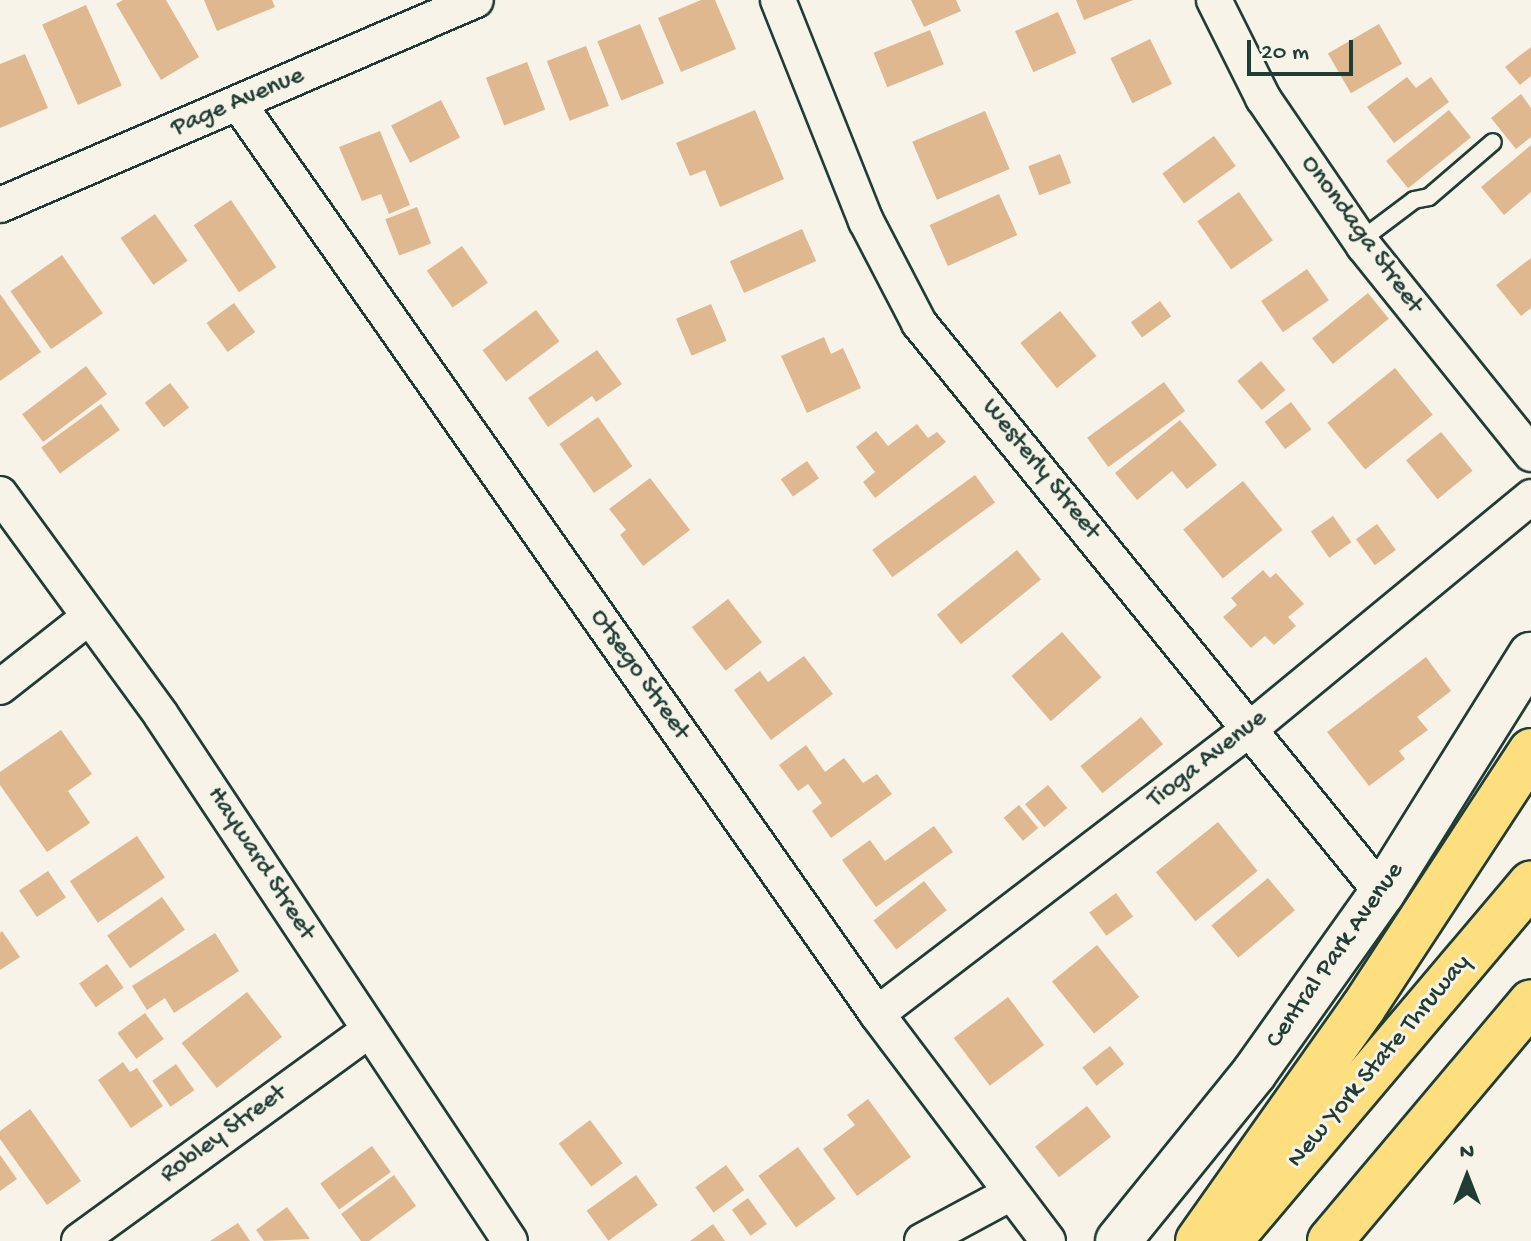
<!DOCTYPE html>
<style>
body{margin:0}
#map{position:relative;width:1531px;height:1241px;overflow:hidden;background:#f7f3e8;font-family:"Gochi Hand",sans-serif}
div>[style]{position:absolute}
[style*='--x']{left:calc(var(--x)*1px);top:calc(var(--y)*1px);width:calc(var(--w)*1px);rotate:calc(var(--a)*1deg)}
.building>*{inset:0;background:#dfb890;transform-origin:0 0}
.roads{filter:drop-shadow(2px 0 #1f3d34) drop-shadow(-2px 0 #1f3d34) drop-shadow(0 2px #1f3d34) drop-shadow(0 -2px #1f3d34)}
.lane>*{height:16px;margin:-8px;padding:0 8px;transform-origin:8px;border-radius:8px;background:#f7f3e8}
.street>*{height:34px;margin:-17px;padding:0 17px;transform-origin:17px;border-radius:17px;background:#f7f3e8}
.secondary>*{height:44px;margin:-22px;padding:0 22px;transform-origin:22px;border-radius:22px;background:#f7f3e8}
.highway>*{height:44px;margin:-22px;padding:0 22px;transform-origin:22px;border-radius:22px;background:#fddf80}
span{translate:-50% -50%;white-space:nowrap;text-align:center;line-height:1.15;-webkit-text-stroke:6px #f7f3e8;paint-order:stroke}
.street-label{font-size:26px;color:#1f3d34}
.north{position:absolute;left:1427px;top:1137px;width:80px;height:80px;-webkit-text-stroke:6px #f7f3e8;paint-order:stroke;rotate:0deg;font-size:22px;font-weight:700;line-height:32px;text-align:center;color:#1f3d34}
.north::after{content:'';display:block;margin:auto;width:28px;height:36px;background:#1f3d34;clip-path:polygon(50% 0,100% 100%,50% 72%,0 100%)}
.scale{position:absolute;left:1247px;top:40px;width:106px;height:36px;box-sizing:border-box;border:4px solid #1f3d34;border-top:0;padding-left:10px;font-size:24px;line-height:28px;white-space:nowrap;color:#1f3d34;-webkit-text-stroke:6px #f7f3e8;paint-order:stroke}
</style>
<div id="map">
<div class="building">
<i style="clip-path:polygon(123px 0,166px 0,199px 57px,161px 80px,116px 4px)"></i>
<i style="clip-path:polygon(204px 0,272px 0,275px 7px,217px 31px)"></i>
<i style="clip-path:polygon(701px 0,715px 0,736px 49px,681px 72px,658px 18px)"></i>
<i style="clip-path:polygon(911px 0,956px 0,961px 11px,924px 27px)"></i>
<i style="clip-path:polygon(1076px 0,1133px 0,1084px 20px)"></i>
<i style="left:86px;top:5px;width:88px;height:48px;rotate:66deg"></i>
<i style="left:1058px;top:12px;width:45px;height:47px;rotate:66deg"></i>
<i style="left:640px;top:24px;width:64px;height:46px;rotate:68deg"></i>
<i style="left:1379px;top:24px;width:46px;height:59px;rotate:60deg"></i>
<i style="left:930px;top:30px;width:37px;height:61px;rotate:68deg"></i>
<i style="left:1150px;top:39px;width:50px;height:44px;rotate:64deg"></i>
<i style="left:586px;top:46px;width:64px;height:42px;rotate:69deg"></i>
<i style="clip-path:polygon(1531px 47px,1531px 76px,1520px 85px,1505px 67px)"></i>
<i style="clip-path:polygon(25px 54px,48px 108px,0 128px,0 64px)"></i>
<i style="left:527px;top:62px;width:51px;height:44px;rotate:69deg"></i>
<i style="clip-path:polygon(1407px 77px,1416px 88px,1431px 77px,1449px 102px,1394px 143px,1367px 107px)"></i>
<i style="clip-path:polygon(1521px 94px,1531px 108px,1531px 137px,1516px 149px,1491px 118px)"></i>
<i style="left:441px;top:100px;width:42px;height:56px;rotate:63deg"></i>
<i style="clip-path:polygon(755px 110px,784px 179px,720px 207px,705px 170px,690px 176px,676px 143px)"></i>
<i style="left:1449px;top:110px;width:35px;height:81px;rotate:51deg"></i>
<i style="left:985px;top:111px;width:63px;height:79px;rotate:67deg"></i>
<i style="clip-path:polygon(380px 131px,410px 205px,389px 214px,381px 194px,362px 201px,339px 147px)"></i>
<i style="left:1214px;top:136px;width:37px;height:64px;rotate:54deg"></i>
<i style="clip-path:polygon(1531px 145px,1531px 192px,1504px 215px,1481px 187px)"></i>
<i style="left:1060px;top:154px;width:31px;height:34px;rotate:69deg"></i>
<i style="left:1239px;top:192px;width:59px;height:51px;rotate:55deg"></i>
<i style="left:999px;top:194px;width:45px;height:76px;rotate:66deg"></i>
<i style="left:231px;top:200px;width:81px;height:45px;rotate:56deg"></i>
<i style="left:417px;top:207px;width:39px;height:34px;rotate:69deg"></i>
<i style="left:155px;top:214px;width:57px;height:42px;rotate:55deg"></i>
<i style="left:802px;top:229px;width:35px;height:79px;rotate:66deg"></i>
<i style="left:462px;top:246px;width:45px;height:43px;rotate:55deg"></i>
<i style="left:62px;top:255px;width:71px;height:63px;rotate:55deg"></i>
<i style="clip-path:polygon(1531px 258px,1531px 308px,1521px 316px,1496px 285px)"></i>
<i style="left:1307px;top:269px;width:38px;height:56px;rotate:55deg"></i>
<i style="left:1368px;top:293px;width:33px;height:72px;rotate:51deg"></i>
<i style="clip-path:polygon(0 294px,41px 352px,0 381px)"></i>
<i style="left:1160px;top:301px;width:19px;height:36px;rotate:54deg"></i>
<i style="left:234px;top:303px;width:36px;height:34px;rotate:54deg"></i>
<i style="left:711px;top:304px;width:40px;height:38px;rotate:67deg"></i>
<i style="left:536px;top:310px;width:39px;height:67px;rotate:53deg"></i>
<i style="left:1060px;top:311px;width:58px;height:51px;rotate:51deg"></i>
<i style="clip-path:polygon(824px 337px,831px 354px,843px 348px,861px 388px,807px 413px,781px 356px)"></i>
<i style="clip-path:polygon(597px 350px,622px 384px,596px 402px,592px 396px,548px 427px,528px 398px)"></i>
<i style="left:1261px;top:361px;width:38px;height:31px;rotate:50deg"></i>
<i style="left:86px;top:366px;width:35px;height:80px;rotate:53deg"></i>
<i style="left:1395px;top:368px;width:60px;height:87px;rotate:51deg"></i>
<i style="left:1164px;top:382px;width:36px;height:95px;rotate:54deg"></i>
<i style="left:170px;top:383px;width:31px;height:32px;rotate:52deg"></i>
<i style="left:1291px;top:402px;width:34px;height:33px;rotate:53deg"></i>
<i style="left:101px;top:404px;width:32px;height:74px;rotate:54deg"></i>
<i style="left:598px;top:417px;width:60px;height:47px;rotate:55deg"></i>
<i style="clip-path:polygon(1180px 420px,1217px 465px,1187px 489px,1172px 471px,1137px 500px,1115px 473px)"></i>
<i style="clip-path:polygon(917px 424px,928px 438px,937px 432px,946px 442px,875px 498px,863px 482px,875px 472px,856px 447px,876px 431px,888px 446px)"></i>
<i style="left:1441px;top:432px;width:50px;height:45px;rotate:51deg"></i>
<i style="left:807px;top:461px;width:21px;height:32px;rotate:55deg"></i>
<i style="left:975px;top:475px;width:34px;height:127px;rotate:54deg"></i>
<i style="clip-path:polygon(650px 478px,690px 530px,643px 566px,620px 535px,626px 530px,609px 509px)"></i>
<i style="left:1243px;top:481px;width:63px;height:77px;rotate:51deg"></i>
<i style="left:1333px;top:516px;width:32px;height:27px;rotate:55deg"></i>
<i style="left:1377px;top:524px;width:32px;height:26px;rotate:54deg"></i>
<i style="left:1017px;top:550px;width:38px;height:103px;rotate:51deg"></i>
<i style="clip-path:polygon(1263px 570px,1270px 578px,1276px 573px,1304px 604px,1288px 617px,1296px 626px,1274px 645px,1265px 636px,1251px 648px,1223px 617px,1237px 605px,1231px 598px)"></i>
<i style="left:728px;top:599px;width:55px;height:46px;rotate:52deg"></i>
<i style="left:1062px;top:632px;width:60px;height:67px;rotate:49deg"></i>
<i style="clip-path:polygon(804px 656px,833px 694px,771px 740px,734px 690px,760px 671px,768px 682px)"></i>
<i style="clip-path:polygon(1426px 657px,1451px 691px,1417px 717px,1428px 730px,1399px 751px,1405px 759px,1369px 786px,1327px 732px)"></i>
<i style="left:1141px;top:717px;width:35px;height:78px;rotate:51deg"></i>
<i style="clip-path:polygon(61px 730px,92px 774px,68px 791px,90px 823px,47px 852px,0 785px,0 772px)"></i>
<i style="clip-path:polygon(806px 745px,825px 772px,844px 758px,863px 783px,877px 774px,892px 794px,831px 838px,812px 811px,822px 803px,808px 784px,798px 791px,779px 765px)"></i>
<i style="left:1048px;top:785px;width:30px;height:30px;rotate:50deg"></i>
<i style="left:1019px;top:805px;width:30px;height:20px;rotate:50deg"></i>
<i style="left:1218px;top:822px;width:63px;height:80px;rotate:51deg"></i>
<i style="clip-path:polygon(934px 826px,953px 852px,876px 907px,842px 860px,870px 840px,885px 861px)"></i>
<i style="left:137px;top:836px;width:50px;height:81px;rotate:56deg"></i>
<i style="left:48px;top:871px;width:32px;height:35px;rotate:56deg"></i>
<i style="left:1268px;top:878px;width:42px;height:74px;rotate:50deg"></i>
<i style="left:924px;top:881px;width:37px;height:64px;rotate:52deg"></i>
<i style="left:1116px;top:893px;width:29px;height:33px;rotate:54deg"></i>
<i style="left:162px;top:897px;width:40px;height:67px;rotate:55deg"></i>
<i style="clip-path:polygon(2px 931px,20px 957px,0 970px,0 933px)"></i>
<i style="clip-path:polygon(215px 933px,239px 971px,174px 1013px,165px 998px,147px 1010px,132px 986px)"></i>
<i style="left:1097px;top:945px;width:67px;height:58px;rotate:51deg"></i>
<i style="left:107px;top:964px;width:29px;height:34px;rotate:55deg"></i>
<i style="left:247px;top:992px;width:57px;height:83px;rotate:52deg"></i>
<i style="left:1008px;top:997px;width:60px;height:68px;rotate:53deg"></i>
<i style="left:145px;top:1013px;width:32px;height:34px;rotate:54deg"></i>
<i style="left:1110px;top:1046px;width:23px;height:35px;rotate:52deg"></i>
<i style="clip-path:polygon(123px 1062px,130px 1072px,137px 1068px,163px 1106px,131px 1128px,98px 1080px)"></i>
<i style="left:176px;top:1064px;width:32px;height:29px;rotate:55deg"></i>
<i style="clip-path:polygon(868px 1099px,911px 1157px,857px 1196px,823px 1149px,855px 1125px,847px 1115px)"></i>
<i style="left:1087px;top:1106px;width:39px;height:66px;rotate:52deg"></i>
<i style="clip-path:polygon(30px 1109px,81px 1181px,47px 1205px,0 1139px,0 1131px)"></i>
<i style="left:590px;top:1120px;width:54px;height:39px;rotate:53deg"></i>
<i style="left:372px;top:1146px;width:32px;height:64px;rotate:54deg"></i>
<i style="left:798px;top:1147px;width:64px;height:49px;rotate:54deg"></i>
<i style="clip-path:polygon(0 1155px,17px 1179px,0 1191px)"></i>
<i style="left:726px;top:1165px;width:31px;height:38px;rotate:54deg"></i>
<i style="clip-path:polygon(394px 1175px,416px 1206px,369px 1241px,361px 1241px,341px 1214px)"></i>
<i style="left:636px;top:1175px;width:37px;height:61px;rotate:54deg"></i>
<i style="left:748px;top:1198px;width:32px;height:20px;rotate:54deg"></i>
<i style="clip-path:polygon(287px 1207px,310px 1239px,264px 1241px,256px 1230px)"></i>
<i style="clip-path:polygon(238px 1223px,250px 1241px,210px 1241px)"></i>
<i style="clip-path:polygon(713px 1224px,725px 1241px,690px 1241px)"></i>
</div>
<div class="roads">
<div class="lane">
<i style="--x:1361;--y:240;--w:66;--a:-37"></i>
<i style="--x:1414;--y:200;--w:15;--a:-11"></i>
<i style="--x:1429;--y:197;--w:84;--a:-40.7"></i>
</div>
<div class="street">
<i style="--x:778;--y:0;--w:238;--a:68.3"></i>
<i style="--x:866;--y:221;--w:115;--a:62.5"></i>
<i style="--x:919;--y:323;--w:734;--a:50.91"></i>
<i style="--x:1214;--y:0;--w:110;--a:63.4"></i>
<i style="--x:1263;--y:98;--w:179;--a:55.7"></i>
<i style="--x:1364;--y:246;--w:267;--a:51.2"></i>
<i style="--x:238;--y:103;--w:1113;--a:54.95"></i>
<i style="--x:877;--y:1014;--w:284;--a:53"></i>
<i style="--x:0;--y:205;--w:518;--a:-23.3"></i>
<i style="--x:0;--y:494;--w:273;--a:53.9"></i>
<i style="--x:161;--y:715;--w:631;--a:56.44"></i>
<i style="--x:0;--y:687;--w:113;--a:-38.2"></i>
<i style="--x:877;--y:1014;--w:471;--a:-37.4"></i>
<i style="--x:1251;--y:728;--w:363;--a:-39.5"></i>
<i style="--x:79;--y:1241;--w:359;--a:-36"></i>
<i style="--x:922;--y:1241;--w:101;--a:-28.3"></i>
</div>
<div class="secondary">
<i style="--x:1118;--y:1241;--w:216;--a:-51"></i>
<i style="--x:1254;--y:1073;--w:221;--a:-54.6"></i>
<i style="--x:1382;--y:893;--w:281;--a:-58"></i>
</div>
<div class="highway">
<i style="--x:1198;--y:1241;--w:286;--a:-54.7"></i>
<i style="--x:1363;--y:1008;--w:307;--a:-56.8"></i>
<i style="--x:1229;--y:1241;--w:468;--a:-49.8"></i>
<i style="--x:1330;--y:1241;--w:312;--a:-49.9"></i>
</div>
</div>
<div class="street-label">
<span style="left:238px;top:103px;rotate:-23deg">Page Avenue</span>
<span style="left:1361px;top:235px;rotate:54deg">Onondaga Street</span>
<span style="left:1040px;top:470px;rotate:51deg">Westerly Street</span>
<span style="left:639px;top:675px;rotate:55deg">Otsego Street</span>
<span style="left:1208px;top:760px;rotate:-38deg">Tioga Avenue</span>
<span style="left:260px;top:864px;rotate:57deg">Hayward Street</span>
<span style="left:1336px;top:956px;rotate:-55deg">Central Park Avenue</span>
<span style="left:1380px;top:1062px;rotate:-50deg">New York State Thruway</span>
<span style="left:224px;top:1135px;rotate:-36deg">Robley Street</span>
</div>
<div class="north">N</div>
<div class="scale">20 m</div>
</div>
